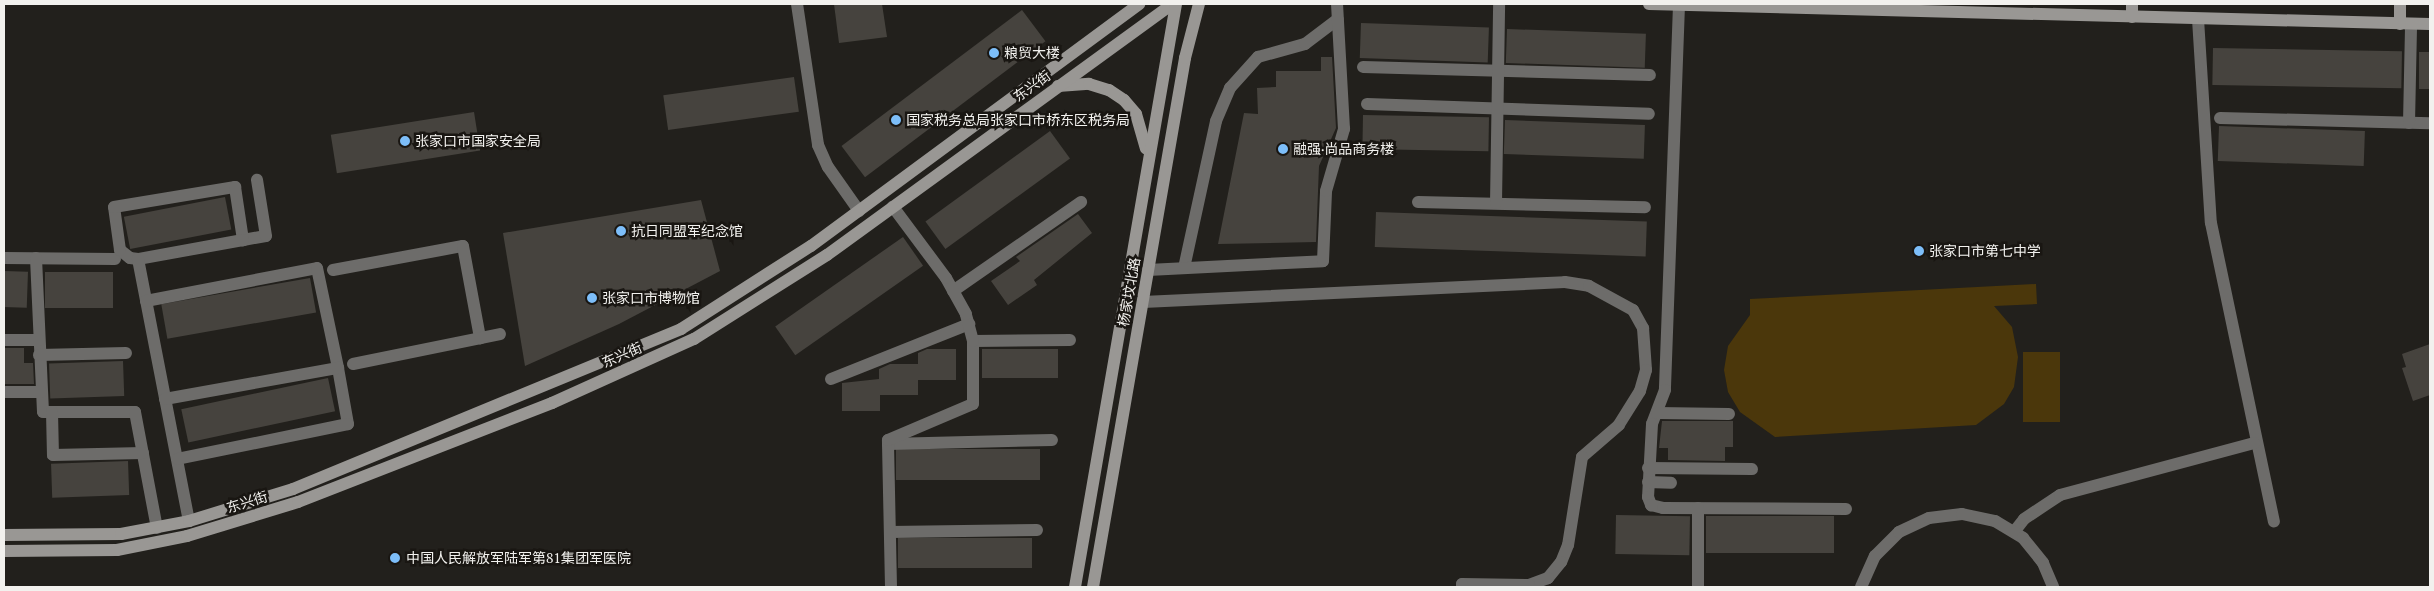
<!DOCTYPE html>
<meta charset="utf-8">
<style>
body{margin:0}
#map{position:relative;width:2434px;height:591px;overflow:hidden;background:#22201c;font-family:"PT Serif","Noto Sans SC",serif}
div>[style]{position:absolute}
[style*='--x']{left:calc(var(--x)*1px);top:calc(var(--y)*1px);width:calc(var(--w)*1px);rotate:calc(var(--a)*1deg)}
.green>*{inset:0;background:#4b370b;transform-origin:0 0}
.building>*{inset:0;background:#46433e;transform-origin:0 0}
.minor>*{height:12px;margin:-6px;padding:0 6px;transform-origin:6px;border-radius:6px;background:#6d6c6a}
.secondary>*{height:12px;margin:-6px;padding:0 6px;transform-origin:6px;border-radius:6px;background:#999794}
.dots>*{width:14px;height:14px;translate:-50% -50%;box-sizing:border-box;border:2px solid #191612;border-radius:50%}
span{translate:-50% -50%;white-space:nowrap;text-align:center;line-height:1.15;-webkit-text-stroke:5px #191612;paint-order:stroke}
.poi-label{font-size:14px;color:#f2f1ee}
.left{translate:0 -50%;text-align:left}
.street-label{font-size:14px;color:#f2f1ee}
.frame{position:absolute;inset:0;border:5px solid #f2f1ee;pointer-events:none}
</style>
<div id="map">
<div class="green">
<i style="clip-path:polygon(2036px 284px,2037px 304px,1994px 306px,2012px 327px,2018px 357px,2014px 387px,2004px 404px,1976px 425px,1775px 437px,1740px 412px,1728px 392px,1724px 370px,1728px 346px,1750px 315px,1750px 299px)"></i>
<i style="left:2023px;top:352px;width:37px;height:70px"></i>
</div>
<div class="building">
<i style="clip-path:polygon(834px 4px,882px 4px,887px 37px,839px 43px)"></i>
<i style="left:1022px;top:10px;width:39px;height:226px;rotate:53deg"></i>
<i style="left:1361px;top:23px;width:128px;height:35px;rotate:2deg"></i>
<i style="left:1507px;top:29px;width:139px;height:34px;rotate:2deg"></i>
<i style="left:2213px;top:48px;width:189px;height:37px;rotate:1deg"></i>
<i style="left:2419px;top:52px;width:11px;height:37px"></i>
<i style="clip-path:polygon(1321px 57px,1332px 57px,1336px 128px,1319px 166px,1316px 242px,1218px 244px,1244px 113px,1258px 114px,1257px 88px,1276px 87px,1276px 71px,1321px 71px)"></i>
<i style="left:794px;top:77px;width:35px;height:132px;rotate:82deg"></i>
<i style="left:474px;top:112px;width:39px;height:145px;rotate:81deg"></i>
<i style="left:1363px;top:115px;width:126px;height:34px;rotate:1deg"></i>
<i style="left:1505px;top:120px;width:140px;height:34px;rotate:2deg"></i>
<i style="left:2219px;top:126px;width:146px;height:35px;rotate:2deg"></i>
<i style="left:1050px;top:131px;width:34px;height:154px;rotate:54deg"></i>
<i style="left:225px;top:197px;width:33px;height:103px;rotate:79deg"></i>
<i style="clip-path:polygon(701px 200px,720px 271px,619px 324px,525px 366px,503px 233px)"></i>
<i style="left:1376px;top:212px;width:271px;height:35px;rotate:2deg"></i>
<i style="clip-path:polygon(1078px 214px,1092px 233px,1034px 280px,1037px 285px,1008px 305px,991px 281px,1020px 261px,1016px 257px)"></i>
<i style="left:903px;top:237px;width:35px;height:156px;rotate:55deg"></i>
<i style="left:4px;top:271px;width:24px;height:36px;rotate:2deg"></i>
<i style="left:45px;top:272px;width:68px;height:36px"></i>
<i style="left:310px;top:278px;width:35px;height:151px;rotate:80deg"></i>
<i style="clip-path:polygon(2430px 344px,2430px 395px,2413px 401px,2402px 368px,2406px 367px,2402px 354px)"></i>
<i style="clip-path:polygon(4px 348px,24px 348px,24px 363px,33px 363px,34px 384px,4px 384px)"></i>
<i style="clip-path:polygon(927px 349px,956px 349px,956px 380px,918px 380px,918px 395px,880px 395px,880px 411px,842px 411px,842px 383px,879px 379px,879px 369px,890px 364px,918px 364px,918px 353px)"></i>
<i style="left:982px;top:349px;width:76px;height:29px"></i>
<i style="left:123px;top:361px;width:35px;height:74px;rotate:88deg"></i>
<i style="left:328px;top:378px;width:34px;height:150px;rotate:78deg"></i>
<i style="clip-path:polygon(1662px 421px,1733px 421px,1733px 447px,1725px 447px,1725px 461px,1668px 460px,1668px 448px,1659px 448px)"></i>
<i style="left:1040px;top:449px;width:31px;height:144px;rotate:90deg"></i>
<i style="left:128px;top:461px;width:34px;height:77px;rotate:88deg"></i>
<i style="left:1616px;top:515px;width:74px;height:39px;rotate:1deg"></i>
<i style="left:1706px;top:516px;width:128px;height:37px"></i>
<i style="left:1032px;top:538px;width:30px;height:134px;rotate:90deg"></i>
</div>
<div class="minor">
<i style="--x:797;--y:4;--w:143;--a:81.5"></i>
<i style="--x:818;--y:145;--w:24;--a:66"></i>
<i style="--x:828;--y:167;--w:54;--a:54.8"></i>
<i style="--x:1679;--y:5;--w:385;--a:92.1"></i>
<i style="--x:1665;--y:390;--w:36;--a:111"></i>
<i style="--x:1652;--y:424;--w:73;--a:93.1"></i>
<i style="--x:1648;--y:497;--w:9;--a:69"></i>
<i style="--x:1651;--y:505;--w:12;--a:14"></i>
<i style="--x:1663;--y:508;--w:183;--a:0.3"></i>
<i style="--x:2198;--y:19;--w:204;--a:86.4"></i>
<i style="--x:2211;--y:223;--w:305;--a:78.1"></i>
<i style="--x:1363;--y:67;--w:287;--a:1.6"></i>
<i style="--x:1367;--y:104;--w:282;--a:2"></i>
<i style="--x:2220;--y:118;--w:210;--a:1.4"></i>
<i style="--x:2409;--y:123;--w:99;--a:-88.8"></i>
<i style="--x:1418;--y:202;--w:227;--a:1.3"></i>
<i style="--x:1496;--y:203;--w:199;--a:-89.1"></i>
<i style="--x:243;--y:240;--w:23;--a:-10"></i>
<i style="--x:266;--y:236;--w:57;--a:-99.1"></i>
<i style="--x:4;--y:258;--w:111;--a:0.5"></i>
<i style="--x:36;--y:258;--w:154;--a:87.4"></i>
<i style="--x:43;--y:412;--w:92;--a:0"></i>
<i style="--x:135;--y:412;--w:118;--a:79.3"></i>
<i style="--x:138;--y:259;--w:8;--a:-173"></i>
<i style="--x:130;--y:258;--w:13;--a:-141"></i>
<i style="--x:120;--y:250;--w:43;--a:-97.9"></i>
<i style="--x:114;--y:207;--w:123;--a:-9.4"></i>
<i style="--x:235;--y:187;--w:54;--a:81.4"></i>
<i style="--x:243;--y:240;--w:107;--a:169.7"></i>
<i style="--x:138;--y:259;--w:267;--a:79"></i>
<i style="--x:1184;--y:268;--w:150;--a:-77.7"></i>
<i style="--x:1216;--y:121;--w:36;--a:-67"></i>
<i style="--x:1230;--y:88;--w:42;--a:-47.9"></i>
<i style="--x:1258;--y:57;--w:49;--a:-15.5"></i>
<i style="--x:1305;--y:44;--w:41;--a:-37.1"></i>
<i style="--x:333;--y:270;--w:132;--a:-10.5"></i>
<i style="--x:463;--y:246;--w:94;--a:79.5"></i>
<i style="--x:1148;--y:270;--w:175;--a:-2.9"></i>
<i style="--x:1323;--y:261;--w:70;--a:-87.5"></i>
<i style="--x:1326;--y:191;--w:65;--a:-73.8"></i>
<i style="--x:1344;--y:129;--w:125;--a:-93.2"></i>
<i style="--x:953;--y:291;--w:156;--a:-34.8"></i>
<i style="--x:146;--y:301;--w:174;--a:-10.9"></i>
<i style="--x:317;--y:268;--w:102;--a:78.1"></i>
<i style="--x:338;--y:368;--w:57;--a:79.9"></i>
<i style="--x:348;--y:424;--w:174;--a:168.4"></i>
<i style="--x:1143;--y:302;--w:422;--a:-2.7"></i>
<i style="--x:1565;--y:282;--w:24;--a:9"></i>
<i style="--x:1589;--y:286;--w:50;--a:28.6"></i>
<i style="--x:1633;--y:310;--w:21;--a:61"></i>
<i style="--x:1643;--y:328;--w:42;--a:85.9"></i>
<i style="--x:1646;--y:370;--w:22;--a:106"></i>
<i style="--x:1640;--y:391;--w:40;--a:122"></i>
<i style="--x:1619;--y:425;--w:49;--a:139.1"></i>
<i style="--x:1582;--y:457;--w:89;--a:99"></i>
<i style="--x:1568;--y:545;--w:18;--a:112"></i>
<i style="--x:1561;--y:562;--w:21;--a:129"></i>
<i style="--x:1548;--y:578;--w:20;--a:160"></i>
<i style="--x:1529;--y:585;--w:67;--a:-179.1"></i>
<i style="--x:1462;--y:584;--w:3;--a:90"></i>
<i style="--x:4;--y:340;--w:35;--a:0"></i>
<i style="--x:973;--y:341;--w:97;--a:-0.6"></i>
<i style="--x:39;--y:355;--w:87;--a:-1.3"></i>
<i style="--x:353;--y:364;--w:150;--a:-11.5"></i>
<i style="--x:831;--y:379;--w:149;--a:-21.7"></i>
<i style="--x:4;--y:392;--w:37;--a:0"></i>
<i style="--x:165;--y:399;--w:176;--a:-10.2"></i>
<i style="--x:52;--y:412;--w:43;--a:88.7"></i>
<i style="--x:53;--y:455;--w:90;--a:-1.3"></i>
<i style="--x:1657;--y:413;--w:72;--a:0.8"></i>
<i style="--x:888;--y:444;--w:164;--a:-1.4"></i>
<i style="--x:1648;--y:468;--w:104;--a:0.6"></i>
<i style="--x:1648;--y:482;--w:23;--a:2"></i>
<i style="--x:1698;--y:508;--w:79;--a:90"></i>
<i style="--x:890;--y:532;--w:147;--a:-0.8"></i>
<i style="--x:2014;--y:532;--w:16;--a:-52"></i>
<i style="--x:2024;--y:519;--w:43;--a:-33.7"></i>
<i style="--x:2060;--y:495;--w:201;--a:-15"></i>
<i style="--x:891;--y:587;--w:147;--a:-91.2"></i>
<i style="--x:888;--y:440;--w:92;--a:-23"></i>
<i style="--x:973;--y:404;--w:63;--a:-90"></i>
<i style="--x:973;--y:341;--w:28;--a:-105"></i>
<i style="--x:966;--y:314;--w:41;--a:-119.1"></i>
<i style="--x:946;--y:278;--w:89;--a:-126.7"></i>
<i style="--x:1861;--y:587;--w:34;--a:-66"></i>
<i style="--x:1875;--y:556;--w:34;--a:-45"></i>
<i style="--x:1899;--y:532;--w:33;--a:-25"></i>
<i style="--x:1929;--y:518;--w:33;--a:-7"></i>
<i style="--x:1962;--y:514;--w:34;--a:12"></i>
<i style="--x:1995;--y:521;--w:33;--a:31"></i>
<i style="--x:2023;--y:538;--w:32;--a:51"></i>
<i style="--x:2043;--y:563;--w:26;--a:67"></i>
</div>
<div class="secondary">
<i style="--x:1649;--y:4;--w:781;--a:1.47"></i>
<i style="--x:2132;--y:4;--w:13;--a:90"></i>
<i style="--x:2400;--y:24;--w:20;--a:-90"></i>
<i style="--x:1058;--y:86;--w:31;--a:-4"></i>
<i style="--x:1089;--y:84;--w:21;--a:17"></i>
<i style="--x:1109;--y:90;--w:18;--a:34"></i>
<i style="--x:1124;--y:100;--w:18;--a:49"></i>
<i style="--x:1136;--y:114;--w:36;--a:74"></i>
<i style="--x:4;--y:535;--w:117;--a:-0.5"></i>
<i style="--x:121;--y:534;--w:69;--a:-10.8"></i>
<i style="--x:189;--y:521;--w:109;--a:-17.1"></i>
<i style="--x:293;--y:489;--w:420;--a:-22.4"></i>
<i style="--x:681;--y:329;--w:154;--a:-32.6"></i>
<i style="--x:811;--y:246;--w:408;--a:-36.4"></i>
<i style="--x:4;--y:551;--w:113;--a:-0.5"></i>
<i style="--x:117;--y:550;--w:71;--a:-11.3"></i>
<i style="--x:187;--y:536;--w:116;--a:-17"></i>
<i style="--x:298;--y:502;--w:273;--a:-21.3"></i>
<i style="--x:552;--y:403;--w:156;--a:-24.3"></i>
<i style="--x:694;--y:339;--w:157;--a:-32.3"></i>
<i style="--x:827;--y:255;--w:427;--a:-36"></i>
<i style="--x:1075;--y:587;--w:592;--a:-80.17"></i>
<i style="--x:1093;--y:587;--w:537;--a:-80.13"></i>
<i style="--x:1185;--y:58;--w:56;--a:-75.5"></i>
</div>
<div class="dots">
<i style="left:994px;top:53px;background:#7dbef9"></i>
<i style="left:896px;top:120px;background:#7dbef9"></i>
<i style="left:405px;top:141px;background:#7dbef9"></i>
<i style="left:1283px;top:149px;background:#7dbef9"></i>
<i style="left:621px;top:231px;background:#7dbef9"></i>
<i style="left:1919px;top:251px;background:#7dbef9"></i>
<i style="left:592px;top:298px;background:#7dbef9"></i>
<i style="left:395px;top:558px;background:#7dbef9"></i>
</div>
<div class="poi-label">
<span class="left" style="left:1004px;top:53px">粮贸大楼</span>
<span class="left" style="left:906px;top:120px">国家税务总局张家口市桥东区税务局</span>
<span class="left" style="left:415px;top:141px">张家口市国家安全局</span>
<span class="left" style="left:1293px;top:149px">融强·尚品商务楼</span>
<span class="left" style="left:631px;top:231px">抗日同盟军纪念馆</span>
<span class="left" style="left:1929px;top:251px">张家口市第七中学</span>
<span class="left" style="left:602px;top:298px">张家口市博物馆</span>
<span class="left" style="left:406px;top:558px">中国人民解放军陆军第81集团军医院</span>
</div>
<div class="street-label">
<span style="left:1032px;top:86px;rotate:-36deg">东兴街</span>
<span style="left:1129px;top:292px;rotate:-80deg">杨家坟北路</span>
<span style="left:622px;top:355px;rotate:-24deg">东兴街</span>
<span style="left:247px;top:502px;rotate:-17deg">东兴街</span>
</div>
<div class="frame"></div>
</div>
